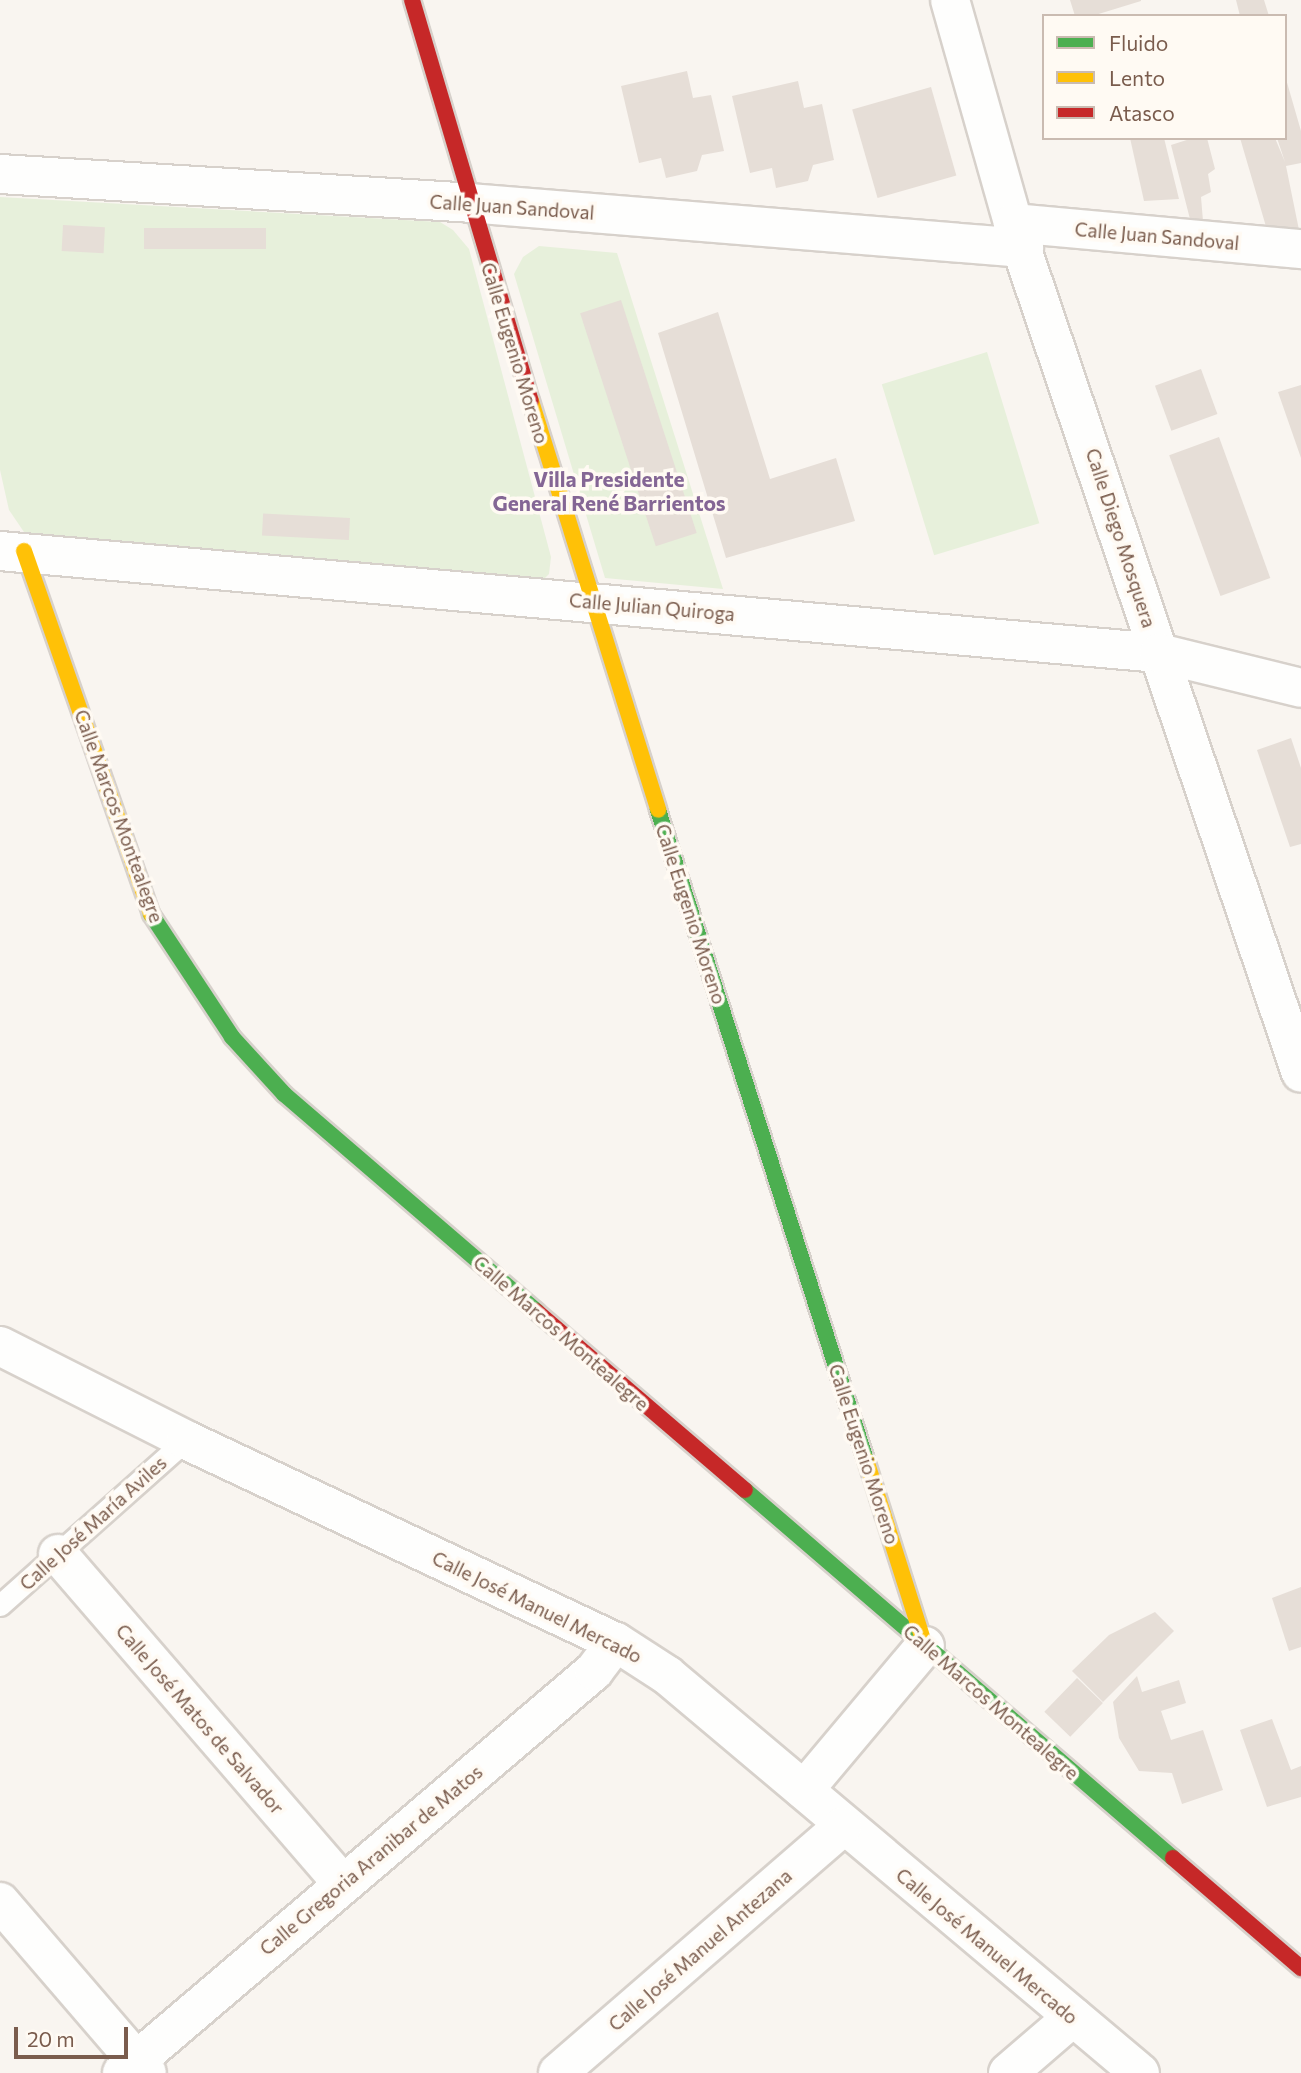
<!DOCTYPE html>
<meta charset="utf-8">
<style>
body{margin:0}
#map{position:relative;width:1301px;height:2073px;overflow:hidden;background:#f9f5f0;font-family:Commissioner,sans-serif}
div>[style]{position:absolute}
[style*='--x']{left:calc(var(--x)*1px);top:calc(var(--y)*1px);width:calc(var(--w)*1px);rotate:calc(var(--a)*1deg)}
.green>*{inset:0;background:#e7f0db;transform-origin:0 0}
.building>*{inset:0;background:#e6ded7;transform-origin:0 0}
.roads{filter:drop-shadow(2px 0 #d7d1cb) drop-shadow(-2px 0 #d7d1cb) drop-shadow(0 2px #d7d1cb) drop-shadow(0 -2px #d7d1cb)}
.lane>*{height:21px;margin:-10.5px;padding:0 10.5px;transform-origin:10.5px;border-radius:10.5px;background:#fefefd}
.street>*{height:38px;margin:-19px;padding:0 19px;transform-origin:19px;border-radius:19px;background:#fefefd}
.fast>*{height:16px;margin:-8px;padding:0 8px;transform-origin:8px;border-radius:8px;background:#4caf50}
.slow>*{height:16px;margin:-8px;padding:0 8px;transform-origin:8px;border-radius:8px;background:#ffc107}
.jam>*{height:16px;margin:-8px;padding:0 8px;transform-origin:8px;border-radius:8px;background:#c62828}
span{translate:-50% -50%;white-space:nowrap;text-align:center;line-height:1.15;-webkit-text-stroke:7px #fffaf3;paint-order:stroke}
.street-label{font-size:19px;color:#7a5c4d}
.neighbourhood-label{font-size:21px;color:#846695;font-weight:700}
.legend{position:absolute;left:1042px;top:14px;width:245px;height:126px;box-sizing:border-box;background:#fffaf3;border:2px solid #cabbb1;margin:0;padding:9px 12px;list-style:none;font-size:21px;color:#7a5c4d}
.legend li{display:flex;align-items:center;gap:14px;height:35px}
.legend b{width:35px;border:2px solid #cabbb1}
.scale{position:absolute;left:14px;top:2027px;width:114px;height:32px;box-sizing:border-box;border:4px solid #7a5c4d;border-top:0;padding-left:9px;font-size:21px;line-height:24px;white-space:nowrap;color:#7a5c4d;-webkit-text-stroke:5px #fffaf3;paint-order:stroke}
</style>
<div id="map">
<div class="green">
<i style="clip-path:polygon(0 197px,440px 222px,453px 230px,469px 249px,551px 557px,549px 574px,543px 580px,33px 537px,24px 532px,9px 510px,0 470px)"></i>
<i style="clip-path:polygon(539px 246px,617px 253px,723px 589px,605px 578px,514px 274px,523px 257px)"></i>
<i style="left:987px;top:352px;width:179px;height:110px;rotate:73deg"></i>
</div>
<div class="building">
<i style="clip-path:polygon(1070px 0,1141px 0,1141px 1px,1092px 16px,1075px 16px)"></i>
<i style="clip-path:polygon(1236px 0,1264px 0,1269px 16px,1240px 16px)"></i>
<i style="clip-path:polygon(687px 71px,693px 98px,711px 95px,724px 151px,702px 155px,697px 171px,666px 178px,661px 158px,639px 163px,621px 86px)"></i>
<i style="clip-path:polygon(1286px 79px,1301px 131px,1301px 163px,1286px 166px,1299px 230px,1267px 230px,1240px 138px,1275px 138px,1285px 162px,1277px 138px,1285px 138px)"></i>
<i style="clip-path:polygon(798px 81px,804px 108px,822px 104px,834px 160px,813px 165px,808px 181px,776px 188px,772px 168px,750px 173px,732px 96px)"></i>
<i style="left:931px;top:87px;width:92px;height:82px;rotate:74deg"></i>
<i style="clip-path:polygon(1130px 138px,1164px 138px,1179px 199px,1144px 201px)"></i>
<i style="clip-path:polygon(1193px 138px,1207px 138px,1215px 169px,1208px 174px,1211px 192px,1201px 197px,1203px 221px,1191px 223px,1171px 145px)"></i>
<i style="left:63px;top:225px;width:42px;height:26px;rotate:3deg"></i>
<i style="left:144px;top:228px;width:122px;height:21px"></i>
<i style="left:621px;top:300px;width:245px;height:43px;rotate:72deg"></i>
<i style="clip-path:polygon(718px 312px,770px 479px,836px 458px,855px 521px,726px 558px,658px 333px)"></i>
<i style="left:1201px;top:369px;width:48px;height:49px;rotate:70deg"></i>
<i style="clip-path:polygon(1301px 385px,1301px 458px,1278px 392px)"></i>
<i style="left:1219px;top:437px;width:150px;height:53px;rotate:70deg"></i>
<i style="left:350px;top:518px;width:22px;height:87px;rotate:93deg"></i>
<i style="clip-path:polygon(1291px 738px,1301px 768px,1301px 844px,1290px 847px,1257px 750px)"></i>
<i style="clip-path:polygon(1301px 1587px,1301px 1647px,1289px 1651px,1272px 1598px)"></i>
<i style="clip-path:polygon(1155px 1612px,1174px 1631px,1103px 1702px,1072px 1671px,1109px 1635px)"></i>
<i style="clip-path:polygon(1137px 1676px,1142px 1692px,1179px 1680px,1186px 1703px,1161px 1711px,1171px 1740px,1203px 1730px,1223px 1790px,1182px 1804px,1172px 1773px,1139px 1771px,1119px 1738px,1113px 1702px)"></i>
<i style="left:1077px;top:1678px;width:36px;height:47px;rotate:44deg"></i>
<i style="clip-path:polygon(1272px 1719px,1291px 1770px,1301px 1766px,1301px 1797px,1267px 1807px,1240px 1730px)"></i>
</div>
<div class="roads">
<div class="lane">
<i style="--x:0;--y:1605;--w:249;--a:-41.6"></i>
</div>
<div class="street">
<i style="--x:950;--y:0;--w:232;--a:74.2"></i>
<i style="--x:1013;--y:223;--w:897;--a:71.28"></i>
<i style="--x:0;--y:174;--w:470;--a:3.5"></i>
<i style="--x:469;--y:203;--w:557;--a:4.64"></i>
<i style="--x:1013;--y:223;--w:289;--a:5.2"></i>
<i style="--x:0;--y:551;--w:1163;--a:5.03"></i>
<i style="--x:1159;--y:653;--w:146;--a:13.8"></i>
<i style="--x:0;--y:1346;--w:208;--a:26.8"></i>
<i style="--x:186;--y:1440;--w:475;--a:25.2"></i>
<i style="--x:616;--y:1642;--w:61;--a:32.9"></i>
<i style="--x:667;--y:1675;--w:618;--a:40.08"></i>
<i style="--x:58;--y:1554;--w:435;--a:49.2"></i>
<i style="--x:804;--y:1790;--w:188;--a:-50"></i>
<i style="--x:0;--y:1902;--w:225;--a:49.3"></i>
<i style="--x:122;--y:2073;--w:620;--a:-40.42"></i>
<i style="--x:594;--y:1671;--w:36;--a:-53"></i>
<i style="--x:558;--y:2073;--w:376;--a:-40.9"></i>
<i style="--x:1008;--y:2073;--w:86;--a:-40.7"></i>
</div>
<div class="fast">
<i style="--x:658;--y:810;--w:682;--a:72.26"></i>
<i style="--x:151;--y:914;--w:147;--a:56.6"></i>
<i style="--x:232;--y:1037;--w:77;--a:47.6"></i>
<i style="--x:284;--y:1094;--w:333;--a:40.7"></i>
<i style="--x:745;--y:1490;--w:564;--a:40.69"></i>
</div>
<div class="slow">
<i style="--x:531;--y:401;--w:428;--a:72.7"></i>
<i style="--x:24;--y:551;--w:385;--a:70.7"></i>
<i style="--x:866;--y:1460;--w:195;--a:72.4"></i>
</div>
<div class="jam">
<i style="--x:412;--y:0;--w:418;--a:73.5"></i>
<i style="--x:536;--y:1311;--w:275;--a:40.6"></i>
<i style="--x:1173;--y:1858;--w:169;--a:40.7"></i>
</div>
</div>
<div class="street-label">
<span style="left:512px;top:207px;rotate:4deg">Calle Juan Sandoval</span>
<span style="left:1157px;top:236px;rotate:5deg">Calle Juan Sandoval</span>
<span style="left:515px;top:353px;rotate:73deg">Calle Eugenio Moreno</span>
<span style="left:1121px;top:538px;rotate:72deg">Calle Diego Mosquera</span>
<span style="left:652px;top:607px;rotate:5deg">Calle Julian Quiroga</span>
<span style="left:119px;top:816px;rotate:70deg">Calle Marcos Montealegre</span>
<span style="left:691px;top:914px;rotate:72deg">Calle Eugenio Moreno</span>
<span style="left:561px;top:1333px;rotate:41deg">Calle Marcos Montealegre</span>
<span style="left:864px;top:1454px;rotate:72deg">Calle Eugenio Moreno</span>
<span style="left:93px;top:1523px;rotate:-42deg">Calle José María Aviles</span>
<span style="left:537px;top:1607px;rotate:26deg">Calle José Manuel Mercado</span>
<span style="left:991px;top:1702px;rotate:41deg">Calle Marcos Montealegre</span>
<span style="left:200px;top:1719px;rotate:49deg">Calle José Matos de Salvador</span>
<span style="left:371px;top:1860px;rotate:-40deg">Calle Gregoria Aranibar de Matos</span>
<span style="left:987px;top:1946px;rotate:40deg">Calle José Manuel Mercado</span>
<span style="left:700px;top:1950px;rotate:-41deg">Calle José Manuel Antezana</span>
</div>
<div class="neighbourhood-label">
<span style="left:609px;top:491px">Villa Presidente<br>General René Barrientos</span>
</div>
<ul class="legend">
<li><b style="height:9px;background:#4caf50"></b>Fluido</li>
<li><b style="height:9px;background:#ffc107"></b>Lento</li>
<li><b style="height:9px;background:#c62828"></b>Atasco</li>
</ul>
<div class="scale">20 m</div>
</div>
